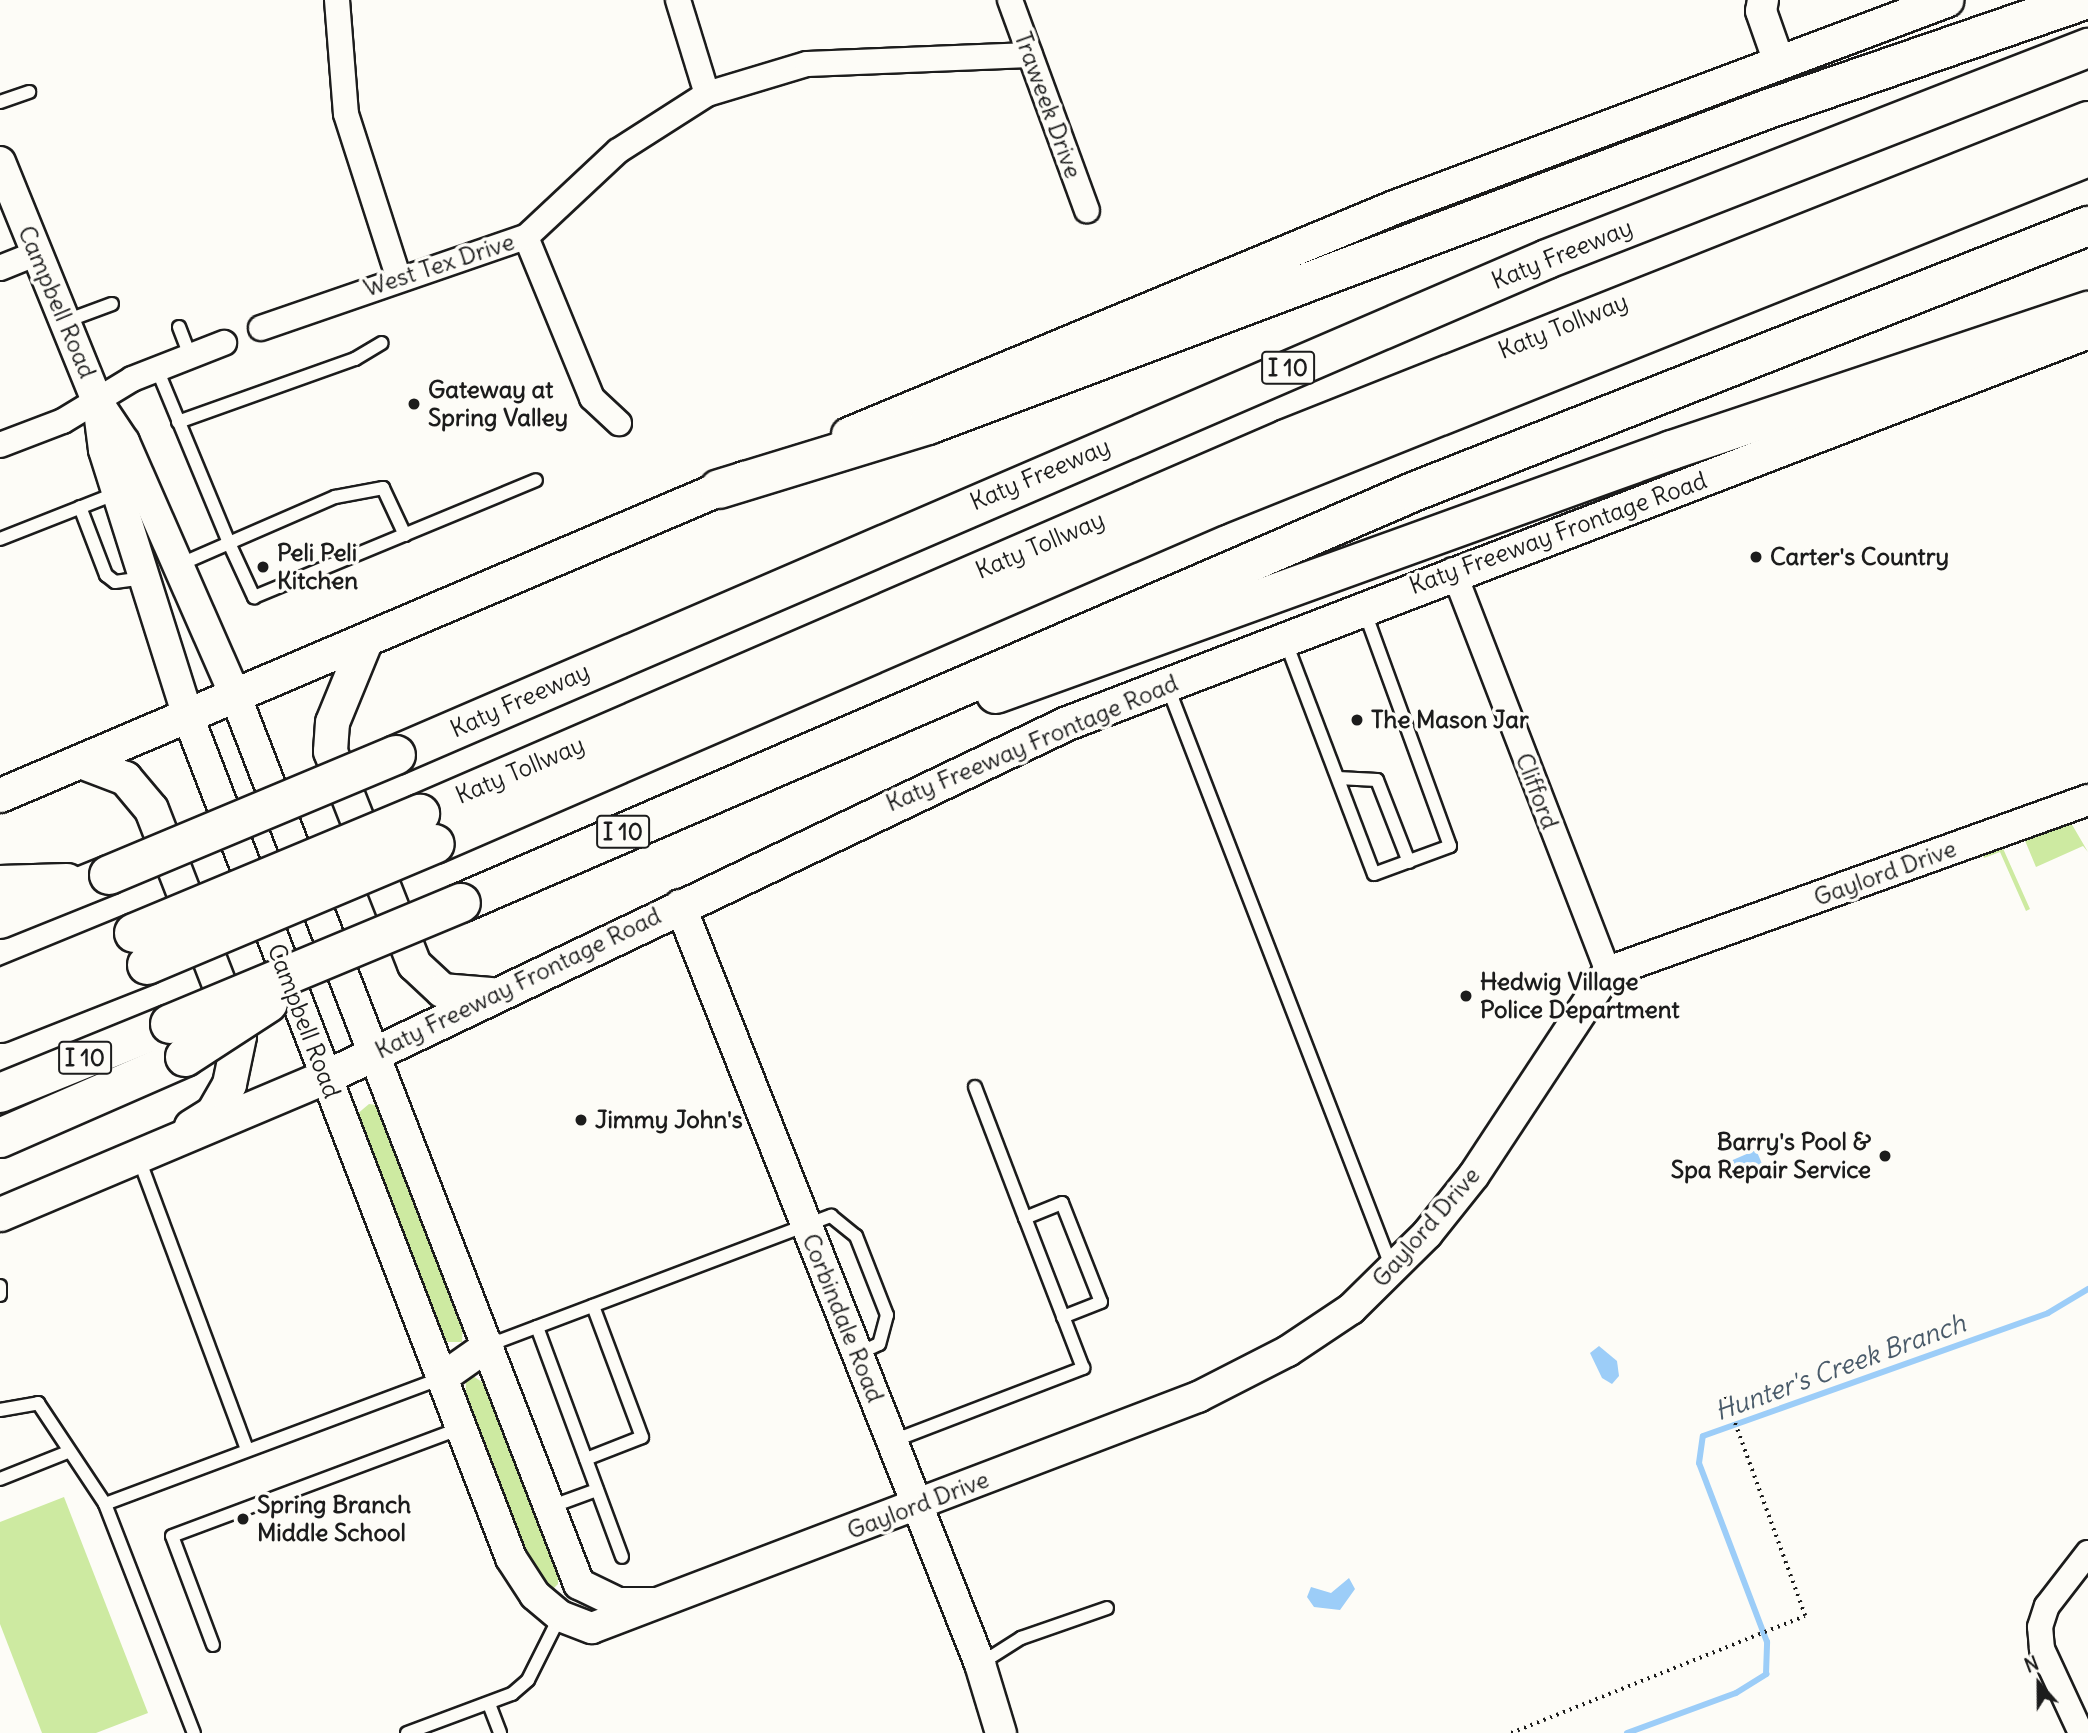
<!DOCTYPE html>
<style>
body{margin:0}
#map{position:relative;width:2088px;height:1733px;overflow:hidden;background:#fdfcf7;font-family:Delius,sans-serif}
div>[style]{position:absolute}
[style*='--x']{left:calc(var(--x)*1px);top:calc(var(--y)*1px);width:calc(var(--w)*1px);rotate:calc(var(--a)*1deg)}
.green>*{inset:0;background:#cdeaa1}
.water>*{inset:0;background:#9ccdf8}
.stream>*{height:6px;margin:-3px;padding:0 3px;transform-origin:3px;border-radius:3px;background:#9ccdf8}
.path>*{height:3.5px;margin-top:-1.75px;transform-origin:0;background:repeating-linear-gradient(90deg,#1c1c1c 0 2px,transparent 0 7px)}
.roads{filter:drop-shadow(2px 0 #1c1c1c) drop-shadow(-2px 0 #1c1c1c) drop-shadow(0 2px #1c1c1c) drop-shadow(0 -2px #1c1c1c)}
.service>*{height:12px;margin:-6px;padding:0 6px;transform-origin:6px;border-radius:6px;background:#fdfcf7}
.minor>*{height:24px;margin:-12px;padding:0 12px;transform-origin:12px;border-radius:12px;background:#fdfcf7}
.tertiary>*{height:30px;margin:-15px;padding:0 15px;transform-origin:15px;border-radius:15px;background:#fdfcf7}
.secondary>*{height:33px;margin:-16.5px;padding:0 16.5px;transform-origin:16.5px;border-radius:16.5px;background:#fdfcf7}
.motorway>*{height:38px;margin:-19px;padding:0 19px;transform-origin:19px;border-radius:19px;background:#fdfcf7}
.bridges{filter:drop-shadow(2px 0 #1c1c1c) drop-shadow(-2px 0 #1c1c1c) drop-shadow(0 2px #1c1c1c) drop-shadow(0 -2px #1c1c1c)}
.motorway-bridge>*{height:38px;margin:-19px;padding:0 19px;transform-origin:19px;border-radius:19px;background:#fdfcf7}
.dots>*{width:19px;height:19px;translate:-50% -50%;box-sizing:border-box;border:4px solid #fdfcf7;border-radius:50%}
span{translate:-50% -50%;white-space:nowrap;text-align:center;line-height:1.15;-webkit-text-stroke:7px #fdfcf7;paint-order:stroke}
.shield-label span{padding:2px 5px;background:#fdfcf7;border:2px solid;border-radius:5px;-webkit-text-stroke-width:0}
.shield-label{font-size:23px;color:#1c1c1c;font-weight:700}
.street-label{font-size:24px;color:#1c1c1c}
.poi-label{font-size:24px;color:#1c1c1c;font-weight:700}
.left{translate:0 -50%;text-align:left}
.right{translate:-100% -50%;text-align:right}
.water-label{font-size:26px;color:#495a69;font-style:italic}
.north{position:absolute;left:2004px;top:1649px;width:70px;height:70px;-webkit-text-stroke:5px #fdfcf7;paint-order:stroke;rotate:339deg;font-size:19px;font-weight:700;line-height:28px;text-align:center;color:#1c1c1c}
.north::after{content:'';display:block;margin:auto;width:24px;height:32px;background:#1c1c1c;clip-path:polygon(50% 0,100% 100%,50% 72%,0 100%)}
</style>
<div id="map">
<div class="green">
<i style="clip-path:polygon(2067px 816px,2088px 852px,2083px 846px,2036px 867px,2021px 831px)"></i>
<i style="clip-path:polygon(2001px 844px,2030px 909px,2026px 911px,2000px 852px,1984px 858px,1981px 850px)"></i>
<i style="clip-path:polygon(369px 1104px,376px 1105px,464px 1307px,462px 1342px,447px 1342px,432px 1323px,356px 1115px)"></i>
<i style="clip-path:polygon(473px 1376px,488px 1386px,558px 1564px,558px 1584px,551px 1591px,530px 1577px,465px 1409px,466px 1382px)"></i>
<i style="clip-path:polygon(64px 1497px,148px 1713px,96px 1733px,42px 1733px,0 1624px,0 1522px)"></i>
</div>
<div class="water">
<i style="clip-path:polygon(1756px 1150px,1764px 1168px,1730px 1178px,1728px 1162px)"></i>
<i style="clip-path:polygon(1599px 1346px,1617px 1361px,1619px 1376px,1612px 1384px,1602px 1378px,1590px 1353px)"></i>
<i style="clip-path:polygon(1349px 1578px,1355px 1589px,1340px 1610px,1314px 1607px,1307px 1597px,1311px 1587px,1331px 1593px)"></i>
</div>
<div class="stream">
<i style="--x:1627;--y:1733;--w:116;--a:-20.2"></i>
<i style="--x:1736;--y:1693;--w:36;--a:-32"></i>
<i style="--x:1766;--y:1674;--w:32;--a:-88"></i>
<i style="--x:1767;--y:1642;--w:191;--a:-110.8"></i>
<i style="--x:1699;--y:1463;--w:27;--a:-82"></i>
<i style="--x:1703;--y:1436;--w:366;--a:-19.6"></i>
<i style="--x:2048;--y:1313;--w:47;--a:-31"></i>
</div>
<div class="path">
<i style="--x:1511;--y:1733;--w:316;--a:-21.7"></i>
<i style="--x:1805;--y:1616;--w:234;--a:-110"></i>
</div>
<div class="roads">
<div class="service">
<i style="--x:0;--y:102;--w:31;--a:-19"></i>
<i style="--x:66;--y:321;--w:49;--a:-20.3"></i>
<i style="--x:179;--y:327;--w:31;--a:69"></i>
<i style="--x:157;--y:369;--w:188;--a:67.5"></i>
<i style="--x:229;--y:543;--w:116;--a:-23.5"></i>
<i style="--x:335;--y:497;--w:49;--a:-10.6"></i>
<i style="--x:383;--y:488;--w:52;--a:64.9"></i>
<i style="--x:178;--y:422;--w:188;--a:-19.6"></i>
<i style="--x:355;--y:359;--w:31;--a:-31"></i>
<i style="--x:80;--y:507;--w:73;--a:69.1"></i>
<i style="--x:106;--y:575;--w:11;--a:38"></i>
<i style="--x:115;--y:582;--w:29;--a:-8"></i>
<i style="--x:0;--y:539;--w:126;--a:-21.5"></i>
<i style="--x:181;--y:564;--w:52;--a:-23.6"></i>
<i style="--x:229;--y:543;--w:60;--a:65.2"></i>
<i style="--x:254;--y:597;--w:305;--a:-22.5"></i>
<i style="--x:1285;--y:640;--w:250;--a:69.2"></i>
<i style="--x:1374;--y:874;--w:81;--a:-20.2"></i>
<i style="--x:1450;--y:846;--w:251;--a:-110"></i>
<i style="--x:1167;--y:685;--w:625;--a:68.9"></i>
<i style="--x:1338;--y:778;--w:39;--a:3"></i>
<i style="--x:1377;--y:780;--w:88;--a:68.7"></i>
<i style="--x:975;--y:1087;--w:140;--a:69.1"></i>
<i style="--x:139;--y:1159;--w:310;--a:69.6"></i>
<i style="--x:0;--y:1286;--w:9;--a:90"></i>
<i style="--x:537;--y:1327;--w:245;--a:69.7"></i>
<i style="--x:489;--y:1345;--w:366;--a:-20.7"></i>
<i style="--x:831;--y:1216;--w:32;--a:39"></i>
<i style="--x:856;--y:1236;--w:85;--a:68.6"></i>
<i style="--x:887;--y:1315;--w:30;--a:105"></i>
<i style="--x:879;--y:1344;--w:23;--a:155"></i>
<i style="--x:0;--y:1410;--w:39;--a:-10"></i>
<i style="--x:38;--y:1403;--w:121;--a:56.4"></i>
<i style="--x:105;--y:1504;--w:246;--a:68.8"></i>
<i style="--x:893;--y:1441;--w:204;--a:-21"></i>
<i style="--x:1083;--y:1368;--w:161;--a:-111.1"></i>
<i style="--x:1025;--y:1218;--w:40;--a:-22"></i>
<i style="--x:1062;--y:1203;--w:106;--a:68.5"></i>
<i style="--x:1101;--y:1302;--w:41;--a:158.5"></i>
<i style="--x:586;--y:1459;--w:60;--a:-21.4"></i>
<i style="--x:642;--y:1437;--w:140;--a:-110.5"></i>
<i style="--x:0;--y:1479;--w:73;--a:-21.7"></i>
<i style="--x:105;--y:1504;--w:360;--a:-20.5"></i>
<i style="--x:550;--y:1507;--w:50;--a:-19.9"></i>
<i style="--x:213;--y:1645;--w:116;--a:-110.6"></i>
<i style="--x:172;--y:1536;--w:309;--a:-20.5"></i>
<i style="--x:980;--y:1664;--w:49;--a:-32.4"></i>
<i style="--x:1021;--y:1638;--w:91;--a:-19.2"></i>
<i style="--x:489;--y:1704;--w:31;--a:69"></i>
<i style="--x:407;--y:1733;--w:112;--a:-20.4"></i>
<i style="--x:512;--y:1694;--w:21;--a:-41"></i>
<i style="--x:528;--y:1680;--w:72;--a:-63.4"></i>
</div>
<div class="minor">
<i style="--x:337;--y:0;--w:114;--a:85.5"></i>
<i style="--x:346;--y:114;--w:170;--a:72.2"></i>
<i style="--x:678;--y:0;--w:98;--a:72.9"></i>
<i style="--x:1010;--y:0;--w:224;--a:69.9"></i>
<i style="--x:526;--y:237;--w:174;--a:67.7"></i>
<i style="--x:592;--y:398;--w:37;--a:43"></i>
<i style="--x:0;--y:268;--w:38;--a:-22"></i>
<i style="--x:261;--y:328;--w:280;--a:-19"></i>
<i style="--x:526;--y:237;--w:126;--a:-43.1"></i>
<i style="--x:618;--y:151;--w:106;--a:-32.6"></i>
<i style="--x:707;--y:94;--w:104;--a:-16.7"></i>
<i style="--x:807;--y:64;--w:223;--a:-2.3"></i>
<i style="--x:0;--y:445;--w:67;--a:-20.9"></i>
<i style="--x:63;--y:421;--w:81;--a:-31.3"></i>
<i style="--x:132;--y:379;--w:99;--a:-21.4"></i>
<i style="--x:1453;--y:570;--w:431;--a:68.9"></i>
<i style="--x:2081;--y:1733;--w:93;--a:-114.9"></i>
<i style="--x:2042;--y:1649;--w:22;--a:-95"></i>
<i style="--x:2040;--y:1627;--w:22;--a:-72"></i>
<i style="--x:2047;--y:1606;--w:67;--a:-52.3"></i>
</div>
<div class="tertiary">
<i style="--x:1763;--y:0;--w:11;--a:100"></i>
<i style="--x:1761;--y:11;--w:54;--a:70.6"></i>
<i style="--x:0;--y:162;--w:260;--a:67.9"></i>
<i style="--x:98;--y:403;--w:47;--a:56.3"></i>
<i style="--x:124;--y:442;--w:282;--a:66.3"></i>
<i style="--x:237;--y:700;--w:948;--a:68.85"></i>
<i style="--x:98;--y:403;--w:47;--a:82.7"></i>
<i style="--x:104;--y:450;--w:282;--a:72.5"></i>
<i style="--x:189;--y:719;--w:899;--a:69"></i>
<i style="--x:511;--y:1558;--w:44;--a:57"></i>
<i style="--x:535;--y:1595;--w:33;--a:40"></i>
<i style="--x:560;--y:1616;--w:34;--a:21"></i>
<i style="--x:592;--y:1628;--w:649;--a:-20.87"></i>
<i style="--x:1198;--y:1397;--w:101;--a:-27.1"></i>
<i style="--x:1288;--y:1351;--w:76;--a:-33.7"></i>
<i style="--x:1351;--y:1309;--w:107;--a:-44.6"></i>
<i style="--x:1427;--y:1234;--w:75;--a:-51.5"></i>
<i style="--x:1474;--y:1175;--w:243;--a:-56.6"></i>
<i style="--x:1608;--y:972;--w:510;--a:-19.71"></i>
<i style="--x:680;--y:905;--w:816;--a:68.43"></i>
<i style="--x:980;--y:1664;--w:72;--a:73.1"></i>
<i style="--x:442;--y:1378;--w:57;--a:-35.1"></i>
<i style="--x:579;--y:1584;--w:43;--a:26"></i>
<i style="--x:618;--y:1603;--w:36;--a:0"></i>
</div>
<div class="secondary">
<i style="--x:848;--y:434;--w:591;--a:-22.58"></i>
<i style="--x:1394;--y:207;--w:590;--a:-20.56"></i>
<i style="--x:364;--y:644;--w:84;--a:112.3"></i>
<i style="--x:332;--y:722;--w:29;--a:94"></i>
<i style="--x:330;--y:751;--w:229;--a:68.5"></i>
<i style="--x:414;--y:964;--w:38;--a:43"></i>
<i style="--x:442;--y:990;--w:50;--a:4.6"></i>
<i style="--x:83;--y:762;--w:45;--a:20.9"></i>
<i style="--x:125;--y:778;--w:40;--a:50"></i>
<i style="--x:151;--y:809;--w:243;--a:68.8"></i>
<i style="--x:239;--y:1036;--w:49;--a:101.8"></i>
<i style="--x:229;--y:1084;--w:34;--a:120"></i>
<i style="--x:212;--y:1113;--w:25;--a:148"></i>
<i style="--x:0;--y:795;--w:809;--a:-23.08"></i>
<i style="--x:0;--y:1214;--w:353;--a:-22.9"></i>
<i style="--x:325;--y:1077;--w:822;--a:-25.51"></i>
<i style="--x:1067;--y:723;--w:1094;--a:-21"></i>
</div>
<div class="motorway">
<i style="--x:719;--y:489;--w:219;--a:-17"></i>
<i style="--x:928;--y:425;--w:897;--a:-20.62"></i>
<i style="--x:1768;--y:109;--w:335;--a:-19"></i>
<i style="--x:996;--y:694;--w:719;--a:-19.85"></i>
<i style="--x:1672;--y:450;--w:439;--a:-18.5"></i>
<i style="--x:396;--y:755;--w:1253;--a:-23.31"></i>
<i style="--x:1547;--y:259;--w:581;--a:-21.31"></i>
<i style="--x:420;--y:814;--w:944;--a:-23.41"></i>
<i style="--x:1286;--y:439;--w:863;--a:-21.63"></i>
<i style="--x:435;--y:844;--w:850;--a:-23.43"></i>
<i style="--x:1215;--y:506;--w:940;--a:-21.79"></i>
<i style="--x:0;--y:885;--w:67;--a:-1.7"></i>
<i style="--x:461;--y:903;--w:1037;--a:-23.35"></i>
<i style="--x:1413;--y:492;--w:726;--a:-21.51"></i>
<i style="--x:0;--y:919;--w:118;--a:-22"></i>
<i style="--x:0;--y:988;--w:145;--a:-22.3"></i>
<i style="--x:0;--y:1023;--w:158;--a:-21.5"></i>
<i style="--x:0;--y:1093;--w:183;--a:-22.1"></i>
<i style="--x:0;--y:1138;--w:202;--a:-23.6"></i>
</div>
</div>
<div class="bridges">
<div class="motorway-bridge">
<i style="--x:109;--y:875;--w:311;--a:-22.7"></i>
<i style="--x:134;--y:933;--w:310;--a:-22.6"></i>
<i style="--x:147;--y:965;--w:312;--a:-22.8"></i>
<i style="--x:170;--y:1024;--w:315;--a:-22.6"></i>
<i style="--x:185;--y:1057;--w:99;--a:-33"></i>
</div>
</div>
<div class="dots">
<i style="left:414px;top:404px;background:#1c1c1c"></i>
<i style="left:1756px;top:557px;background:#1c1c1c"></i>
<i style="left:263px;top:567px;background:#1c1c1c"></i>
<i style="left:1357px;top:720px;background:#1c1c1c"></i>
<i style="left:1466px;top:996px;background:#1c1c1c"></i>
<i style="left:581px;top:1120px;background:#1c1c1c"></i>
<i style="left:1885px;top:1156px;background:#1c1c1c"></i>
<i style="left:243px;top:1519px;background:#1c1c1c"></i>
</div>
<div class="shield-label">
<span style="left:1288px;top:368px">I 10</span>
<span style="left:623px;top:832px">I 10</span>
<span style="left:85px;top:1058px">I 10</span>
</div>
<div class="street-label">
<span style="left:1048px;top:105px;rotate:70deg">Traweek Drive</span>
<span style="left:1562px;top:254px;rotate:-22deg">Katy Freeway</span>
<span style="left:439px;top:265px;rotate:-18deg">West Tex Drive</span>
<span style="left:57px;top:302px;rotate:67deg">Campbell Road</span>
<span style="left:1563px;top:326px;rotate:-22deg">Katy Tollway</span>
<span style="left:1040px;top:474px;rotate:-23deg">Katy Freeway</span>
<span style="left:1558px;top:533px;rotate:-20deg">Katy Freeway Frontage Road</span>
<span style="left:1040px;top:545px;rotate:-23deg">Katy Tollway</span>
<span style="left:520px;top:700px;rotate:-24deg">Katy Freeway</span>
<span style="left:1032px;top:743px;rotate:-23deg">Katy Freeway Frontage Road</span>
<span style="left:520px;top:770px;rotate:-23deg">Katy Tollway</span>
<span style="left:1537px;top:791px;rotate:69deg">Clifford</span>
<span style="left:1885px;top:873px;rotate:-20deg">Gaylord Drive</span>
<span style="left:518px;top:983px;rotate:-26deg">Katy Freeway Frontage Road</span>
<span style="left:304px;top:1021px;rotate:69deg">Campbell Road</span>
<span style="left:1426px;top:1227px;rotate:-49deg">Gaylord Drive</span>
<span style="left:843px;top:1318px;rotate:68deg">Corbindale Road</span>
<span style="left:918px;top:1505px;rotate:-21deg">Gaylord Drive</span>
</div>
<div class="poi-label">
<span class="left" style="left:428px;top:404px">Gateway at<br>Spring Valley</span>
<span class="left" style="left:277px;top:567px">Peli Peli<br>Kitchen</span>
<span class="left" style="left:1770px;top:557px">Carter's Country</span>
<span class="left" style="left:1371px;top:720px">The Mason Jar</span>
<span class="left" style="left:1480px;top:996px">Hedwig Village<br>Police Department</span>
<span class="left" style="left:595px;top:1120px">Jimmy John's</span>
<span class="right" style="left:1871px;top:1156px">Barry's Pool &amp;<br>Spa Repair Service</span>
<span class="left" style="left:257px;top:1519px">Spring Branch<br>Middle School</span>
</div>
<div class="water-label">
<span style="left:1840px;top:1367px;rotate:-20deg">Hunter's Creek Branch</span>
</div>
<div class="north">N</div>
</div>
